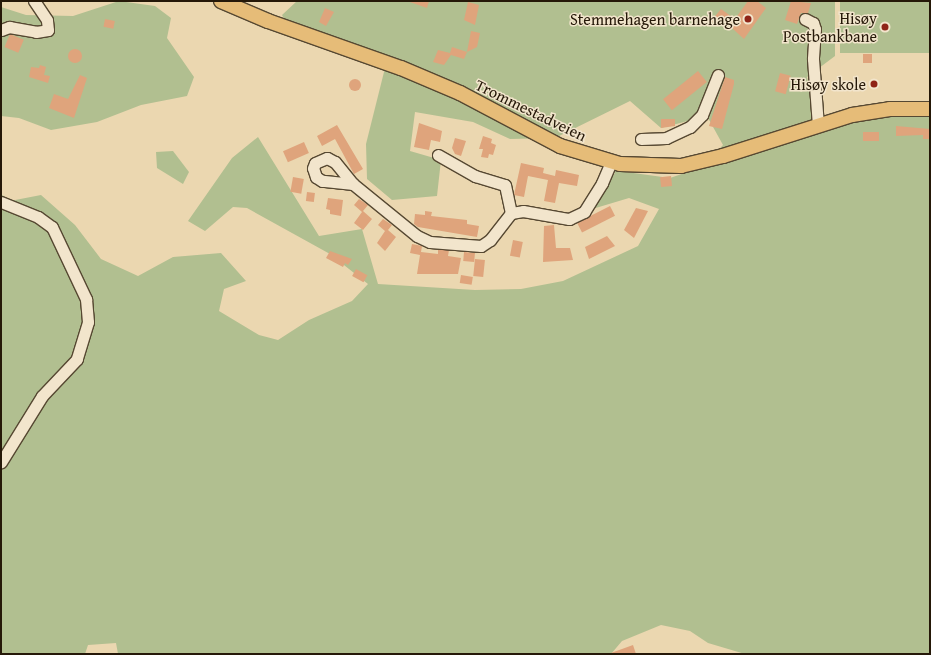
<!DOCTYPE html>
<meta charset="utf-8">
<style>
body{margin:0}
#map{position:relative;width:931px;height:655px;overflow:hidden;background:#ebd7b0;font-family:"Gentium Book Plus",serif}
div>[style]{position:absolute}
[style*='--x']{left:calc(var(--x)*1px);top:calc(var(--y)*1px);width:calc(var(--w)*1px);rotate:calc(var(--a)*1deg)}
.green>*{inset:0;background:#b1bf90;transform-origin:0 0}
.building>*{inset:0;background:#dfa47c;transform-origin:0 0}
.round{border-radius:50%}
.roads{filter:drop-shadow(1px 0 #564832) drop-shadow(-1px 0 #564832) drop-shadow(0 1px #564832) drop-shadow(0 -1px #564832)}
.minor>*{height:11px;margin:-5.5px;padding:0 5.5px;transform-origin:5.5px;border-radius:5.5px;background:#f2e5cc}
.major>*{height:14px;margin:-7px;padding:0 7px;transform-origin:7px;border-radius:7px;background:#e6bc78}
.dots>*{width:11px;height:11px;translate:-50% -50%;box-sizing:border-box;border:2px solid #f2e5cc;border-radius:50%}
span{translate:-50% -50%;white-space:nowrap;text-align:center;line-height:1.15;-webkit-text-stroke:3px #f2e5cc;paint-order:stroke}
.poi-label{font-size:16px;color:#251808}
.right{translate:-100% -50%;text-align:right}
.street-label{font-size:16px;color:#251808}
.frame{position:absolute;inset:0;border:2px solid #251808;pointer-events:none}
</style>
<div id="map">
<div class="green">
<i style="clip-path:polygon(119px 1px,155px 6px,171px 18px,167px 38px,194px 77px,187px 96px,141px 105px,97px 122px,51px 130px,19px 118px,1px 116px,1px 7px,26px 15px,73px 16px)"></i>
<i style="clip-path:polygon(297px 1px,835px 1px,835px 56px,807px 77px,814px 111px,833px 127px,879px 116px,930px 113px,930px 654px,745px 654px,708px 643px,690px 631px,661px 625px,622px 641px,611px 654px,118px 654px,116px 643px,88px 645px,85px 654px,1px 654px,1px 194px,10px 201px,41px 195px,75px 225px,101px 259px,138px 276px,173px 257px,221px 253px,246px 281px,224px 289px,219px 311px,259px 335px,278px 340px,309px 320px,352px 301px,368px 284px,330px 254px,247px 208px,233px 207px,205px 231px,188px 221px,232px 158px,258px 137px,319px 236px,362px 229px,378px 284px,475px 290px,521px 289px,563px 281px,638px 246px,659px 209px,629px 198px,589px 210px,615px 173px,599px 155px,626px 172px,670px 178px,702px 167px,723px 145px,707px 116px,661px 128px,630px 101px,555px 138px,510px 139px,473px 122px,415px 112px,410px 151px,441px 160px,437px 196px,392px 200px,367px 179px,366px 144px,387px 60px,289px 28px,282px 15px)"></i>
<i style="left:840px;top:1px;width:90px;height:52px"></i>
<i style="clip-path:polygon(173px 151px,189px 172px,183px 184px,157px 168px,156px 152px)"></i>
</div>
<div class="building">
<i style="clip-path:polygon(407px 1px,429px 1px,427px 8px)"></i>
<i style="clip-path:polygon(748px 1px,757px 1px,766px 8px,744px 39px,722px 19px,717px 26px,711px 21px,721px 9px,735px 19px)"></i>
<i style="clip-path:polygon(791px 1px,811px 3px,808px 13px,801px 13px,797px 24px,785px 20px)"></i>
<i style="clip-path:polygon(468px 2px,479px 5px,475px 25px,464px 20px)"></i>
<i style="clip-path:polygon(325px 8px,334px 12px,326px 26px,319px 22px)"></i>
<i style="left:105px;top:19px;width:10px;height:8px;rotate:11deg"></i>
<i style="clip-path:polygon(471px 31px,480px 33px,477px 47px,467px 52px,464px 59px,451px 55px,444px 65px,433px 62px,438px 50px,450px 53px,452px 47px,467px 52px)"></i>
<i style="left:10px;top:34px;width:15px;height:14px;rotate:23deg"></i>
<i class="round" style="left:68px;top:49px;width:14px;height:14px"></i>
<i style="left:863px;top:54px;width:9px;height:9px"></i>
<i style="clip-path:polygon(40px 65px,46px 67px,44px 75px,50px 76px,48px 83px,29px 77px,31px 67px,39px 68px)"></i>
<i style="left:698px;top:71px;width:14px;height:45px;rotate:51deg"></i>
<i style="left:780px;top:73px;width:11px;height:19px;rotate:15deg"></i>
<i style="clip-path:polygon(80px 75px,87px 78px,74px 118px,49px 108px,54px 94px,68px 99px)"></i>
<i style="clip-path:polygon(725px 77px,734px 80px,734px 84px,722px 129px,709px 126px)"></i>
<i class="round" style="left:349px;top:79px;width:12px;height:12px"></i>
<i style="clip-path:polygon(661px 119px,675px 119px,675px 126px,661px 128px)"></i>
<i style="clip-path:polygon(419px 123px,442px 131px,440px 142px,431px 140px,429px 150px,414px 147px)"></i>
<i style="clip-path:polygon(337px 125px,363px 169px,354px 174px,335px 139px,322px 146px,317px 136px)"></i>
<i style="clip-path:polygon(896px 126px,930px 129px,930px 139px,923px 139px,923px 135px,896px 136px)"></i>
<i style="left:863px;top:132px;width:16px;height:9px"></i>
<i style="clip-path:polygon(483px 136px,492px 139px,491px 143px,496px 145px,493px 155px,489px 154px,488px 158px,481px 157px,483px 149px,479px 149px)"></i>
<i style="clip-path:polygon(455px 138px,466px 141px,461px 156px,455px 154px,452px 148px)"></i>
<i style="left:304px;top:142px;width:12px;height:23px;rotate:66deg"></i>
<i style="clip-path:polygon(521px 163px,544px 168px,543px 173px,555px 176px,556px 170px,579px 175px,577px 186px,559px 183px,555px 203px,544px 201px,548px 180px,528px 176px,524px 197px,514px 195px)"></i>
<i style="left:671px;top:176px;width:10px;height:11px;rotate:84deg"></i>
<i style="left:293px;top:177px;width:11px;height:15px;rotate:10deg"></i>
<i style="left:307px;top:192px;width:8px;height:9px;rotate:7deg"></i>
<i style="clip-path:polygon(328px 198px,343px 200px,341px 216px,330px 214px,330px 210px,326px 209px)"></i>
<i style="clip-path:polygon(359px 199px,368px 205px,363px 211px,372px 219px,363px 230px,354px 223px,362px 212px,354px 205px)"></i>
<i style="left:610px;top:206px;width:11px;height:37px;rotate:63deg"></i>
<i style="clip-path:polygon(636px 208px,648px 211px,634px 238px,624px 230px)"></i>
<i style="clip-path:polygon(425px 211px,432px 212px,431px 216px,467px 220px,467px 224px,479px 226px,477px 237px,418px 227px,414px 224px,415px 214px,425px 215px)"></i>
<i style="clip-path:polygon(383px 219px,392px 225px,388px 230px,396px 237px,385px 251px,377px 243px,385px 231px,378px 225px)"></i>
<i style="clip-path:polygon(554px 225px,556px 248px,570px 248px,573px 260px,543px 262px,544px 226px)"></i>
<i style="clip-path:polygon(607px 236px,615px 246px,589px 259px,585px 247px)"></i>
<i style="left:513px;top:240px;width:10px;height:16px;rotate:11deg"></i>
<i style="clip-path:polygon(412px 244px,422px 246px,421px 252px,438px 254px,438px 250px,449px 250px,448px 256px,461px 258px,458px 274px,417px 274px,420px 255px,410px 253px)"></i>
<i style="clip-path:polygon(330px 251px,352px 259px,348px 265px,345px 263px,343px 267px,326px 258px)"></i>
<i style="left:464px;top:252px;width:11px;height:9px;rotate:5deg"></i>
<i style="left:475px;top:259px;width:10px;height:17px;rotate:6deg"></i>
<i style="left:356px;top:269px;width:13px;height:8px;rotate:29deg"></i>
<i style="left:461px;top:275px;width:12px;height:8px;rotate:9deg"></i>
<i style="clip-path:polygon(633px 645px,636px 654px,611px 654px,611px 653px)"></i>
</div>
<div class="roads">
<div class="minor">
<i style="--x:805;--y:19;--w:9;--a:27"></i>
<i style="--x:813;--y:23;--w:6;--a:72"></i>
<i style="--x:815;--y:29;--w:30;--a:94"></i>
<i style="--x:813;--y:59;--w:66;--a:85.7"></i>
<i style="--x:1;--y:30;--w:9;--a:-21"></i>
<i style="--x:9;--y:27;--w:27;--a:10"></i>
<i style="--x:36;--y:32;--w:12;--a:-9"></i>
<i style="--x:48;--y:30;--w:10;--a:-96"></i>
<i style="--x:47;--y:20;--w:23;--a:-124"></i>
<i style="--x:641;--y:139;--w:25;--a:-2"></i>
<i style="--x:666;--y:138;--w:26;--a:-25"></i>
<i style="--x:690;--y:127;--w:17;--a:-45"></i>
<i style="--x:702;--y:115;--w:43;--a:-68.2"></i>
<i style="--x:438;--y:155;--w:43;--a:29.6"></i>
<i style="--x:475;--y:176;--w:31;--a:17"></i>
<i style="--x:505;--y:185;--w:29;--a:78"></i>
<i style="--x:353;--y:184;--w:31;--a:-174"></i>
<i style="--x:322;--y:181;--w:7;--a:-146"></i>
<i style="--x:316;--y:177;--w:9;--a:-108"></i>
<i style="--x:313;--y:168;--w:5;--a:-68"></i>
<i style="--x:315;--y:163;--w:13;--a:-23"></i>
<i style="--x:327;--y:158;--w:9;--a:27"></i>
<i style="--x:335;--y:162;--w:28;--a:51"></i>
<i style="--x:353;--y:184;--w:82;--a:39.1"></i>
<i style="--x:417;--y:236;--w:14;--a:25"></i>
<i style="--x:430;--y:242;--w:51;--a:4.5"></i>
<i style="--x:481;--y:246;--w:11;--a:-34"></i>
<i style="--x:490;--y:240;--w:34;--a:-52"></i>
<i style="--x:511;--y:213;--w:12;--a:-9"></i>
<i style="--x:523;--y:211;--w:47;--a:9.9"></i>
<i style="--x:569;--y:219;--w:17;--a:-25"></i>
<i style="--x:584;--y:212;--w:34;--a:-58"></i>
<i style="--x:602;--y:183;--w:23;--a:-67"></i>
<i style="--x:1;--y:202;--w:40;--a:22"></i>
<i style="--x:38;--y:217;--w:17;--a:36"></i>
<i style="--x:52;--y:227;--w:80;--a:64.7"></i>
<i style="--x:86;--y:299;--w:23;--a:85"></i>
<i style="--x:88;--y:322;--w:39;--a:107"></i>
<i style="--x:77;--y:359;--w:51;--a:133.4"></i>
<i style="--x:42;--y:396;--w:78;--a:121.8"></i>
</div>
<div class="major">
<i style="--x:221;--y:1;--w:51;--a:23.1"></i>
<i style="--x:268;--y:21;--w:141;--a:19.5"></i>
<i style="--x:401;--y:68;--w:64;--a:23"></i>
<i style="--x:460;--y:93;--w:113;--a:27.9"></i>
<i style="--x:560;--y:146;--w:63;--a:16.7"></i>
<i style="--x:620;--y:164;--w:61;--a:1.9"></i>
<i style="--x:681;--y:166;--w:43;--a:-13.4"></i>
<i style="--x:723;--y:156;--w:135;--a:-17.6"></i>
<i style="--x:852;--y:115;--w:38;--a:-9"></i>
<i style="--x:890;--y:109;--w:40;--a:0"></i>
</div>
</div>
<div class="dots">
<i style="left:748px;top:19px;background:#8f2418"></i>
<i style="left:885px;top:27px;background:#8f2418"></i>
<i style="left:874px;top:84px;background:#8f2418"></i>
</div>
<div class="poi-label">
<span class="right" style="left:877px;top:27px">Hisøy<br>Postbankbane</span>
<span class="right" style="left:740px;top:19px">Stemmehagen barnehage</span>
<span class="right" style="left:866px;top:84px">Hisøy skole</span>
</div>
<div class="street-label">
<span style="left:531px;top:110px;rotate:26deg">Trommestadveien</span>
</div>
<div class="frame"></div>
</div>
